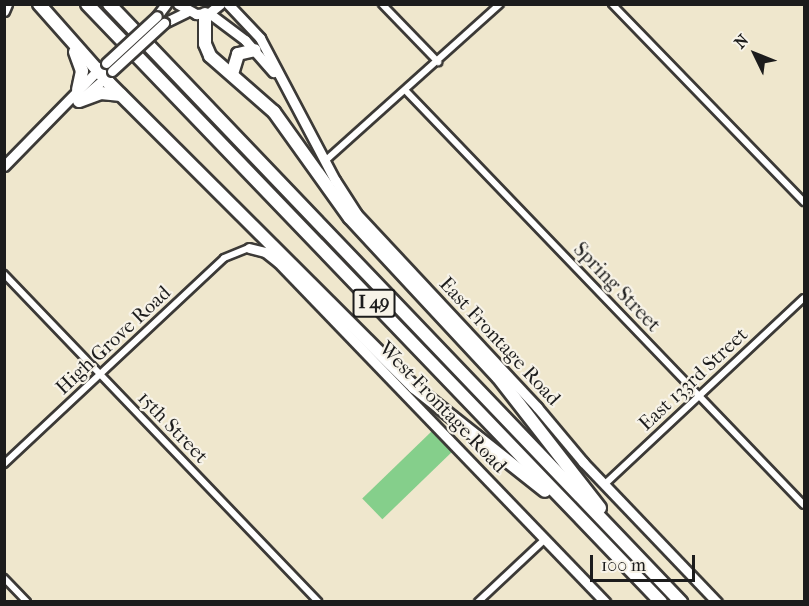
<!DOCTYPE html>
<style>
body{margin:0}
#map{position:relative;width:809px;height:606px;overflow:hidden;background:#efe7cd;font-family:"IM FELL French Canon",serif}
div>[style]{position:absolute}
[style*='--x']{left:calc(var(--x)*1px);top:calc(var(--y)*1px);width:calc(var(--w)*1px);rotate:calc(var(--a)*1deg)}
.green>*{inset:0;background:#85cf8b;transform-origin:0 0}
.roads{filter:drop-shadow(2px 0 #3c3a37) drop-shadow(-2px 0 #3c3a37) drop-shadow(0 2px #3c3a37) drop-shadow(0 -2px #3c3a37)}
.street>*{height:6px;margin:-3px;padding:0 3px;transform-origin:3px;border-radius:3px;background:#fff}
.secondary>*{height:9px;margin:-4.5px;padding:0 4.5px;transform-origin:4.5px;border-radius:4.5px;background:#fff}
.highway>*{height:12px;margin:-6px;padding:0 6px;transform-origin:6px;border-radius:6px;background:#fff}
.bridges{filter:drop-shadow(2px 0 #3c3a37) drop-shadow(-2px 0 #3c3a37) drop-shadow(0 2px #3c3a37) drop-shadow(0 -2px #3c3a37)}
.secondary-bridge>*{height:9px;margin:-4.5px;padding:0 4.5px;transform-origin:4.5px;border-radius:4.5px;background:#fff}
span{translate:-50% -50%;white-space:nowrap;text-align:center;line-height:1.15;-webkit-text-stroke:4.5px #f7f3e8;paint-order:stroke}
.shield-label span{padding:2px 4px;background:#f7f3e8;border:2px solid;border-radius:4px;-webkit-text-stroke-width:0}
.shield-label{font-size:18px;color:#1c1c1c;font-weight:700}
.street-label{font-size:20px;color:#1c1c1c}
.frame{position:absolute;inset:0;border:6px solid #1c1c1c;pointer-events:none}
.north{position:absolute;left:725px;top:24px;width:60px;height:60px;-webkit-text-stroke:4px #f7f3e8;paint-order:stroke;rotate:313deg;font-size:16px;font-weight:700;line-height:24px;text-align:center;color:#1c1c1c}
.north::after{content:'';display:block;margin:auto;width:21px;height:27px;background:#1c1c1c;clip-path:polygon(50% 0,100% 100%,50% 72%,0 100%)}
.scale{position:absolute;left:590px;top:555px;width:105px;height:27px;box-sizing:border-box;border:3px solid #1c1c1c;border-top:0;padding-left:8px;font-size:18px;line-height:21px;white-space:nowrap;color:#1c1c1c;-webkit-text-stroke:4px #f7f3e8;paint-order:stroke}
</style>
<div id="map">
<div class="green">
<i style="left:432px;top:431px;width:29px;height:97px;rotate:46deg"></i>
</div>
<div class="roads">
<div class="street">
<i style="--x:382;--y:4;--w:81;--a:46"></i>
<i style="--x:612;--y:4;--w:276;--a:45.9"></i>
<i style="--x:406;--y:91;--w:574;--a:46.13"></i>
<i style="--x:325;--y:161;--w:235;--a:-41.9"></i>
<i style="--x:4;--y:274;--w:454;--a:46.2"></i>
<i style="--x:4;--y:464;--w:301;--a:-43.1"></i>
<i style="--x:224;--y:258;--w:27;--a:-22"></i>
<i style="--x:605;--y:484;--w:272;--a:-43.1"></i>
<i style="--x:4;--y:578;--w:33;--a:46"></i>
<i style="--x:478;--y:602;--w:92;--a:-43.2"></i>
</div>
<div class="secondary">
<i style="--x:178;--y:4;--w:21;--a:29"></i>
<i style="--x:196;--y:14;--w:13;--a:-4"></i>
<i style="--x:209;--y:13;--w:14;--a:-39"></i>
<i style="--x:228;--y:4;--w:47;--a:46.7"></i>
<i style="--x:260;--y:38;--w:161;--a:62.2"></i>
<i style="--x:335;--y:180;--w:40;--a:57.1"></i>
<i style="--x:357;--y:214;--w:264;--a:47"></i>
<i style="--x:537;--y:407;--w:72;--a:50.1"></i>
<i style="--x:583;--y:462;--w:194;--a:46.3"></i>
<i style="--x:4;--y:11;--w:8;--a:-67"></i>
<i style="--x:209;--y:13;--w:45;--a:36.9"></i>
<i style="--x:245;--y:40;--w:43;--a:48.8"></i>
<i style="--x:157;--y:16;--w:15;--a:-53"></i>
<i style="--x:164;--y:23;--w:25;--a:-26"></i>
<i style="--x:82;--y:98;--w:35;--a:-41"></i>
<i style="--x:4;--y:166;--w:139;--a:-45.6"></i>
<i style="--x:249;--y:248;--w:16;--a:14"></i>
<i style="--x:265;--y:252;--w:16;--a:38"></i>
<i style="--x:278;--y:262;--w:472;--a:46.1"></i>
</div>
<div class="highway">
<i style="--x:39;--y:4;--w:106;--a:48.5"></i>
<i style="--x:109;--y:83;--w:431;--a:44.9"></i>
<i style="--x:414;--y:387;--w:167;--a:38.4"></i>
<i style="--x:87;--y:4;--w:829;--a:46.17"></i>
<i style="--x:109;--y:4;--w:828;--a:46.27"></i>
<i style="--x:205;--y:14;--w:30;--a:90"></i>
<i style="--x:205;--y:44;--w:13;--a:67"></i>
<i style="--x:210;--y:56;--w:85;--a:41.2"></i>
<i style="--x:274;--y:112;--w:130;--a:54.4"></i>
<i style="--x:350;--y:218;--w:217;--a:47.1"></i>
<i style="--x:498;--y:377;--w:166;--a:52.1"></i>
<i style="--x:75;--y:52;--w:20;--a:70"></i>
<i style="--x:82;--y:71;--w:19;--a:102"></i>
<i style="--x:232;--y:74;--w:21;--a:-73"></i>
<i style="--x:238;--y:54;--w:17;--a:-13"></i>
<i style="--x:79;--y:101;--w:23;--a:-20"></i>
<i style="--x:101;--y:93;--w:20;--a:6"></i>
</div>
</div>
<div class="bridges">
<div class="secondary-bridge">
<i style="--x:106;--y:63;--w:69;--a:-42.7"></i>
<i style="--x:112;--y:71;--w:71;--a:-42.7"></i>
</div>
</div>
<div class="shield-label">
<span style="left:374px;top:303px">I 49</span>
</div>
<div class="street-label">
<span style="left:617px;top:287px;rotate:46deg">Spring Street</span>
<span style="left:113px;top:340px;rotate:-43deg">High Grove Road</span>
<span style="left:500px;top:341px;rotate:47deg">East Frontage Road</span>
<span style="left:693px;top:379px;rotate:-43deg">East 133rd Street</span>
<span style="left:443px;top:407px;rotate:46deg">West Frontage Road</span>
<span style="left:173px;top:427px;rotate:46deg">15th Street</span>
</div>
<div class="frame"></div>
<div class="north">N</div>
<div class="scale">100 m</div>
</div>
